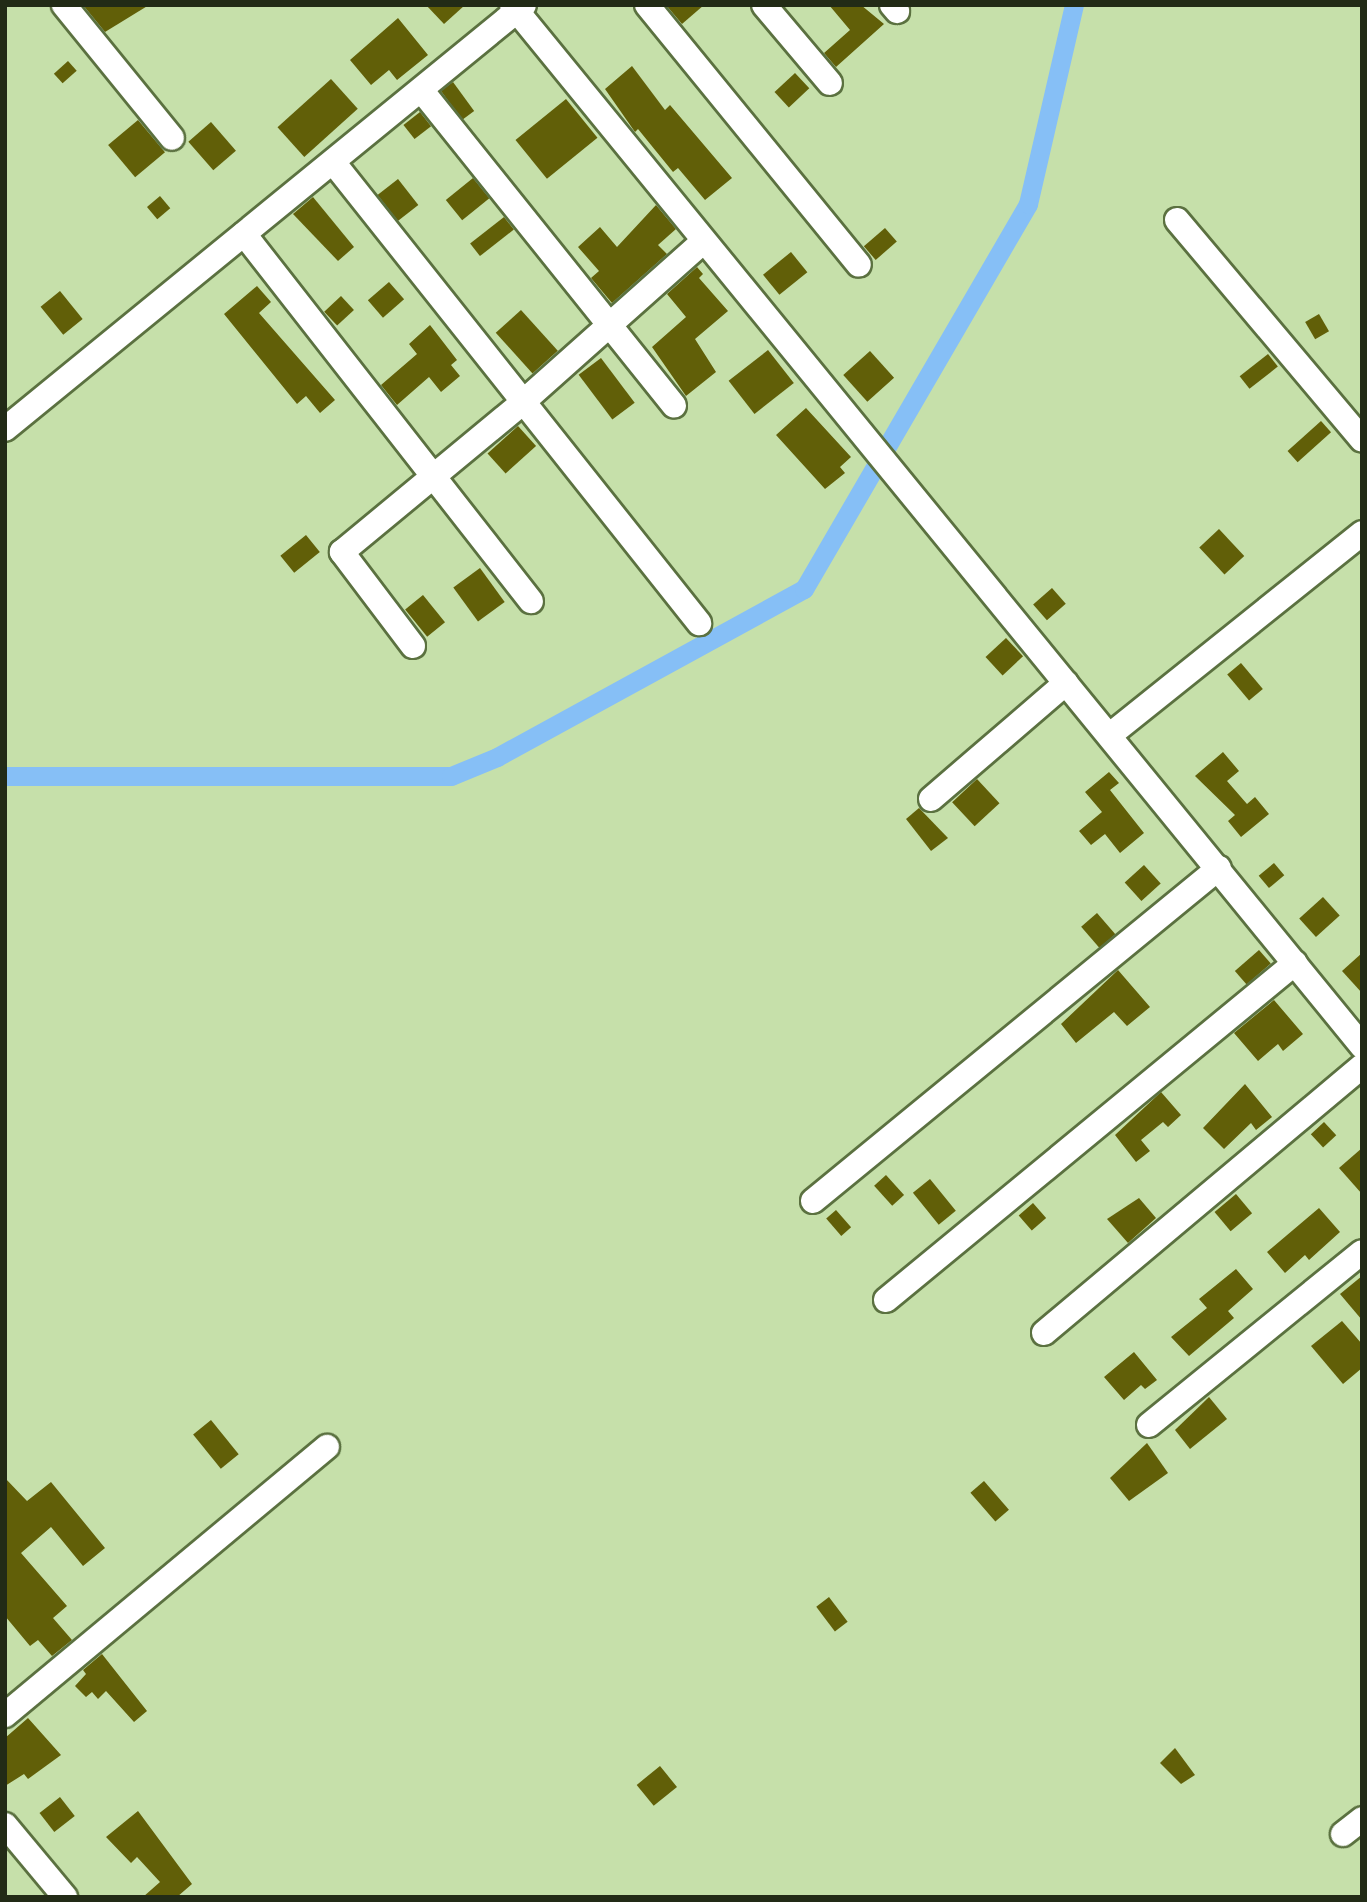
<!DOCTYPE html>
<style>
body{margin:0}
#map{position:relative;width:1367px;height:1902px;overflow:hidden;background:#c6e0aa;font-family:Mulish,sans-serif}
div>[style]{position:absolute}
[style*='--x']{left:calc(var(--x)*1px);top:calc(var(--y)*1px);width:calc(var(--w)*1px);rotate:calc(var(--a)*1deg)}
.canal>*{height:19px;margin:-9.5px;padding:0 9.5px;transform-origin:9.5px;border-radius:9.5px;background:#86bff6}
.building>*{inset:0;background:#615f08;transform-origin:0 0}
.roads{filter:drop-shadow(2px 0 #5b7140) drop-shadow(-2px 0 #5b7140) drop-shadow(0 2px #5b7140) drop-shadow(0 -2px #5b7140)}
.minor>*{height:24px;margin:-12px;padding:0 12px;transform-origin:12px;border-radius:12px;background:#fff}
span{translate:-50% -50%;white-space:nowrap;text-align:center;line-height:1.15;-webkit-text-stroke:7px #d3edb6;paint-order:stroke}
.frame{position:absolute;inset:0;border:7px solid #222b16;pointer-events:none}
</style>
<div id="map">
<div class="canal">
<i style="--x:5;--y:776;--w:446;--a:0"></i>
<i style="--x:451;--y:776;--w:50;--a:-22.4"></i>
<i style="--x:497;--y:757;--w:350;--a:-28.7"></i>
<i style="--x:804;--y:589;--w:445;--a:-59.8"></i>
<i style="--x:1028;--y:204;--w:204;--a:-77"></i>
</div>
<div class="building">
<i style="clip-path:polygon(83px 5px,149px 5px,105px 32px)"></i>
<i style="clip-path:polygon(426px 5px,465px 5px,444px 24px)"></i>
<i style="clip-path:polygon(666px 5px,704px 5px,682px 24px)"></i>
<i style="clip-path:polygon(829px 5px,861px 5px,884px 24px,836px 67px,824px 53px,850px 30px)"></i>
<i style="clip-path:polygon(398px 18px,428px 55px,397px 80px,389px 70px,371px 85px,350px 60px)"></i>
<i style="left:68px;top:61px;width:13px;height:19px;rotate:48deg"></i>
<i style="clip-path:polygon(632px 66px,665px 110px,670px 105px,732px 178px,705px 200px,678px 168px,673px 172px,638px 129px,635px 132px,605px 89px)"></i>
<i style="left:795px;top:73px;width:21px;height:28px;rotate:47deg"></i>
<i style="left:331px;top:79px;width:40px;height:72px;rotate:48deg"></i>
<i style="left:453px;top:82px;width:36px;height:15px;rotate:54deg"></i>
<i style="left:566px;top:99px;width:50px;height:65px;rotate:51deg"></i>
<i style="left:420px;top:112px;width:18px;height:21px;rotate:52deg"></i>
<i style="left:138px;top:120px;width:42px;height:39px;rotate:50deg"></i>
<i style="left:211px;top:122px;width:38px;height:30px;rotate:49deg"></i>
<i style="left:473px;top:178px;width:26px;height:35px;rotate:51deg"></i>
<i style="left:398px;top:179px;width:33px;height:26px;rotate:52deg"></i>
<i style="left:160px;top:196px;width:16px;height:17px;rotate:50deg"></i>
<i style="clip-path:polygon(313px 197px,354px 247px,338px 261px,293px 214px)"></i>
<i style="clip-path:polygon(656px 205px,676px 229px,658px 245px,667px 254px,612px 303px,591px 278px,599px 271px,578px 247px,600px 227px,617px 247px)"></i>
<i style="left:504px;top:217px;width:16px;height:43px;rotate:52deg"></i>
<i style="left:885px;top:228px;width:18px;height:28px;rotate:49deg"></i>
<i style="left:791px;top:252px;width:26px;height:36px;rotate:51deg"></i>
<i style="clip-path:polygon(697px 267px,703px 274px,699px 278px,728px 311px,695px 339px,716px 372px,686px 396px,652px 347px,686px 317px,667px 294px)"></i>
<i style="left:389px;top:282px;width:23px;height:28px;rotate:49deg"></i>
<i style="clip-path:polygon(257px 286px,271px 302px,259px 313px,335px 400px,320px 413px,306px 396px,297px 404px,224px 314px)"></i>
<i style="left:60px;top:291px;width:36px;height:25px;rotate:51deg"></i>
<i style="left:341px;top:296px;width:19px;height:23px;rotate:47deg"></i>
<i style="left:521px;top:310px;width:55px;height:34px;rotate:48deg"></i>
<i style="left:1319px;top:314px;width:20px;height:16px;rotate:60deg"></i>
<i style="clip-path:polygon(430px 325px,457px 360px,451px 365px,460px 376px,441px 392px,429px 377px,397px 405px,381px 385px,417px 354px,409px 344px)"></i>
<i style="left:768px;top:350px;width:42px;height:50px;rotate:52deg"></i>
<i style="left:870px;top:351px;width:36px;height:36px;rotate:48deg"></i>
<i style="left:1268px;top:354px;width:16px;height:36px;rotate:52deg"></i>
<i style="left:601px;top:358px;width:56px;height:28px;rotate:53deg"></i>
<i style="clip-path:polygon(806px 408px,851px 457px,840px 467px,845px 473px,825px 489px,776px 435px)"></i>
<i style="left:1321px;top:421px;width:15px;height:45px;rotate:48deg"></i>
<i style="left:518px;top:426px;width:27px;height:41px;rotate:48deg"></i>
<i style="left:1219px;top:529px;width:37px;height:27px;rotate:47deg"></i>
<i style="left:306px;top:535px;width:22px;height:33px;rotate:51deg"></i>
<i style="left:480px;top:568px;width:42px;height:33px;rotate:54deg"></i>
<i style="left:1052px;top:588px;width:21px;height:25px;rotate:49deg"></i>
<i style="left:423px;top:595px;width:35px;height:23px;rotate:51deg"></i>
<i style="left:1006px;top:638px;width:25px;height:28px;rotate:47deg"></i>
<i style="left:1241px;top:663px;width:34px;height:18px;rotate:50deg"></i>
<i style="clip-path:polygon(1223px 752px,1239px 771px,1227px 781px,1247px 804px,1255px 797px,1269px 814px,1241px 837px,1228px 821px,1235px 815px,1195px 776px)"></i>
<i style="clip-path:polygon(1109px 772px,1119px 783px,1110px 790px,1144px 833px,1120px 853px,1105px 834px,1091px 845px,1079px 831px,1102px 812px,1085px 792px)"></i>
<i style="left:977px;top:779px;width:33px;height:34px;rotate:47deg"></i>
<i style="clip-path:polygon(919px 808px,948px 838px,931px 851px,906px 819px)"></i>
<i style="left:1274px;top:863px;width:16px;height:20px;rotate:50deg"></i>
<i style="left:1144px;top:865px;width:25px;height:26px;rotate:48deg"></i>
<i style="left:1323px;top:897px;width:25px;height:32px;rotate:48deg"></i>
<i style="left:1097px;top:913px;width:28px;height:21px;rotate:49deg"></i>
<i style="left:1259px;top:950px;width:18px;height:32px;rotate:49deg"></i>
<i style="clip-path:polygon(1362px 953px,1362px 993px,1342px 971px)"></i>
<i style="clip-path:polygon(1118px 970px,1150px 1007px,1127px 1026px,1114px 1012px,1076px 1043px,1061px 1024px)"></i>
<i style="clip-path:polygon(1274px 1000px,1303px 1034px,1283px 1051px,1278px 1044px,1258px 1061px,1234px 1033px)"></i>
<i style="clip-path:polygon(1245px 1084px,1272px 1117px,1256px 1130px,1251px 1123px,1224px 1149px,1203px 1128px)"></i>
<i style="clip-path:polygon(1161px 1092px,1181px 1115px,1168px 1127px,1163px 1122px,1141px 1140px,1150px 1151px,1136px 1162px,1115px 1135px)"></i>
<i style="left:1324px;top:1122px;width:18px;height:18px;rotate:47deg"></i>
<i style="clip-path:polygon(1362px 1148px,1362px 1194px,1339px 1168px)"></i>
<i style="left:886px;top:1175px;width:27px;height:16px;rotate:48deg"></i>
<i style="left:930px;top:1179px;width:41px;height:22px;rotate:51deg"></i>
<i style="left:1236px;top:1194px;width:25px;height:28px;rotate:50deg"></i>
<i style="clip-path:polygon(1139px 1198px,1156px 1218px,1128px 1243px,1107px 1219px)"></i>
<i style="left:1033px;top:1203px;width:20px;height:19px;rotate:49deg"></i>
<i style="clip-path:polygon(1319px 1208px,1340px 1232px,1309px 1260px,1305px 1255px,1285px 1273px,1267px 1252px)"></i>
<i style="left:836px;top:1210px;width:23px;height:13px;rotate:49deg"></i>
<i style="clip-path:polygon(1236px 1269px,1253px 1289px,1228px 1311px,1234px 1318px,1189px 1356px,1171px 1337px,1207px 1308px,1199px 1299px)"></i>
<i style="clip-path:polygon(1362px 1276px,1362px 1320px,1340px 1294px)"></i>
<i style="clip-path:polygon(1342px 1321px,1362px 1344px,1362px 1368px,1343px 1384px,1311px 1346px)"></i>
<i style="clip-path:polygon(1134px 1352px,1157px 1380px,1145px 1389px,1141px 1385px,1124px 1400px,1104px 1377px)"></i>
<i style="clip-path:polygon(1209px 1397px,1227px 1419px,1190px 1449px,1175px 1430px)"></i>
<i style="left:211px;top:1420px;width:44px;height:23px;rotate:51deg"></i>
<i style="clip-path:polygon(1147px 1443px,1168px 1473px,1129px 1501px,1110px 1478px)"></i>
<i style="clip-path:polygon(5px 1478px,27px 1501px,51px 1482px,105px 1548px,83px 1566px,51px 1527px,21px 1553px,67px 1606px,53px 1618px,72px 1640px,52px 1656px,38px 1640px,30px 1646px,5px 1616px)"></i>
<i style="left:984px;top:1481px;width:38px;height:18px;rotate:49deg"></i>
<i style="left:829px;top:1597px;width:31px;height:16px;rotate:53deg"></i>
<i style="clip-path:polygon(102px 1654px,147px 1711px,134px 1722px,106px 1691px,98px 1699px,92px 1692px,86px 1697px,75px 1686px,86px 1674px,83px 1670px)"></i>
<i style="clip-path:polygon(28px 1718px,61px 1755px,28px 1779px,24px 1774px,5px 1786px,5px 1738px)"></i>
<i style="clip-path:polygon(1175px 1748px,1195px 1775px,1181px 1784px,1160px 1763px)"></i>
<i style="left:660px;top:1766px;width:27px;height:30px;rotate:51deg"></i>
<i style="left:60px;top:1797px;width:24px;height:26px;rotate:52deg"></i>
<i style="clip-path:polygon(138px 1811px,192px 1884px,177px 1897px,143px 1897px,160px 1882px,137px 1857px,131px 1863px,106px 1837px)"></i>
</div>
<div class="roads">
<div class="minor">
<i style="--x:64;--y:5;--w:171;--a:50.9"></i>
<i style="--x:512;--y:5;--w:1344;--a:50.77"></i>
<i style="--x:647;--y:5;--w:335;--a:50.8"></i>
<i style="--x:764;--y:5;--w:102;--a:49.8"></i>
<i style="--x:892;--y:5;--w:8;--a:50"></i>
<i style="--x:422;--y:91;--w:403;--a:51.3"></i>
<i style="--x:333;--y:162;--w:589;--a:51.55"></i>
<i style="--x:1177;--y:220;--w:287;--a:49.9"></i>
<i style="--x:244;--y:234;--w:466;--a:52"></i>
<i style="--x:5;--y:429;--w:670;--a:-39.25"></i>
<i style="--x:413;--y:646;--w:118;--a:-127.1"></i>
<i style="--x:342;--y:552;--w:235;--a:-39.6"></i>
<i style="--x:523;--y:402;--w:242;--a:-41.7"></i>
<i style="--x:1110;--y:735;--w:323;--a:-38.7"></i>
<i style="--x:931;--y:799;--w:178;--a:-40.7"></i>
<i style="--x:813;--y:1201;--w:525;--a:-39.36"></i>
<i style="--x:886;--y:1300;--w:530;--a:-39.49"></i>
<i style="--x:1044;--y:1333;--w:415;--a:-40"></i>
<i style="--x:1149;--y:1425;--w:274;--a:-39.1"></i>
<i style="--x:5;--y:1715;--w:419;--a:-39.8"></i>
<i style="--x:5;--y:1825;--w:94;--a:50.2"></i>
<i style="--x:1343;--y:1834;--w:24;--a:-38"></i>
</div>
</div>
<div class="frame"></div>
</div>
